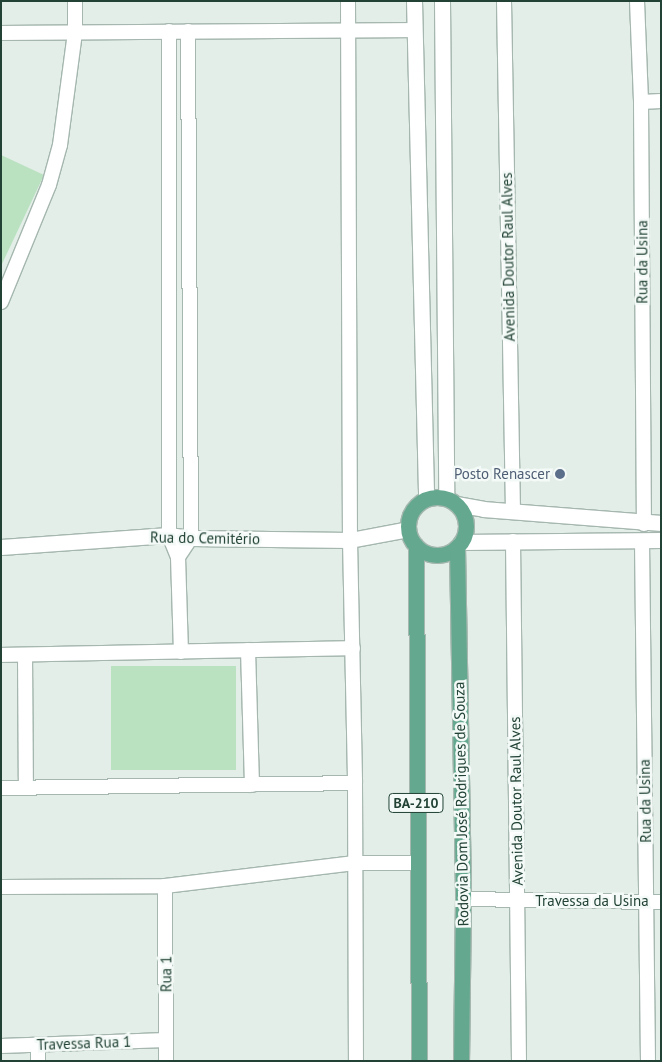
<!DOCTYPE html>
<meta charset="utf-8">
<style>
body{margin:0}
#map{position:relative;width:662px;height:1062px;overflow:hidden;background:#e3eee8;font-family:"PT Sans",sans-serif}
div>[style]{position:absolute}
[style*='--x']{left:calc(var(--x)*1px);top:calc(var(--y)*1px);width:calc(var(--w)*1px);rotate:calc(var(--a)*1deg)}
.green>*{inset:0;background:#bae1c0;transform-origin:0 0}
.roads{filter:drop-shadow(1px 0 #a5b7af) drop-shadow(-1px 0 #a5b7af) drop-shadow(0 1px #a5b7af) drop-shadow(0 -1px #a5b7af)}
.minor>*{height:14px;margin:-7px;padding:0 7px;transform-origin:7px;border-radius:7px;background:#fff}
.tertiary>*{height:15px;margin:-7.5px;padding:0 7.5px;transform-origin:7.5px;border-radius:7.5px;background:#fff}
.secondary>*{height:15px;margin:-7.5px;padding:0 7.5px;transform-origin:7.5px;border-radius:7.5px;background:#fff}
.primary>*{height:15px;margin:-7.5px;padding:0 7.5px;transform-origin:7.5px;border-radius:7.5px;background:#63a88f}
.primary>.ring{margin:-7.5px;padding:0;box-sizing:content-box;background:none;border:15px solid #63a88f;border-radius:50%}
.dots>*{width:14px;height:14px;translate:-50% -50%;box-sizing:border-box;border:2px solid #f4faf7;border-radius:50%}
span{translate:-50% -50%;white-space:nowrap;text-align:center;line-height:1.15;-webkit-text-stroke:5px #f4faf7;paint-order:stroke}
.shield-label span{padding:1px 4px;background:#f4faf7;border:1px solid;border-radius:4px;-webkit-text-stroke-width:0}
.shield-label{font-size:14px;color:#214235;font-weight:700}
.street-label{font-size:15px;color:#214235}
.service-label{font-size:15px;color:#4e5e75}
.right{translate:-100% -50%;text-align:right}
.frame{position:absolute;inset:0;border:2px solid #214235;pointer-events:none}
</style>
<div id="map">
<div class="green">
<i style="clip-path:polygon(1px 155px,44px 175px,1px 266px)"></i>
<i style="left:111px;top:666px;width:125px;height:104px"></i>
</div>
<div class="roads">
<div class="minor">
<i style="--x:348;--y:1;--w:539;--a:89.79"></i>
<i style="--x:350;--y:540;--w:243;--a:88.8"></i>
<i style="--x:355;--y:783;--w:278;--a:89.8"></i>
<i style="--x:504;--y:1;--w:511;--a:88.99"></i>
<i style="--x:637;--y:1;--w:101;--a:87.7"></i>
<i style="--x:641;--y:102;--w:422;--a:89.6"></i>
<i style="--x:169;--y:31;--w:504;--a:90"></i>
<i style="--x:169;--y:535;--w:24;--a:68"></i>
<i style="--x:178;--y:557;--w:95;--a:88.2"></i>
<i style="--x:1;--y:33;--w:413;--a:-0.4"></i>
<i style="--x:641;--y:102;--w:20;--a:-3"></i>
<i style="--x:1;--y:302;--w:126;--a:-67.7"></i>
<i style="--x:49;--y:185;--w:41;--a:-74.6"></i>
<i style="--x:60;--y:145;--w:114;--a:-82.4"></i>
<i style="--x:75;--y:32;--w:31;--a:-90"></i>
<i style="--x:513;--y:541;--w:520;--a:89.34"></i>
<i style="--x:642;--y:541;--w:520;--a:89.34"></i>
<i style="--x:178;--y:557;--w:23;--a:-56"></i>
<i style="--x:191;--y:538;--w:507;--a:-90.34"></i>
<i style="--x:248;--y:650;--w:135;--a:88.3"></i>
<i style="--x:1;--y:655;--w:352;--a:-1.1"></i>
<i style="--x:25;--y:655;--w:133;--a:89.6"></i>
<i style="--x:1;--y:788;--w:354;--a:-0.8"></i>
<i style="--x:165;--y:886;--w:175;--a:89.7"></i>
<i style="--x:1;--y:887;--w:164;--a:-0.3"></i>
<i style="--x:165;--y:886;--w:191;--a:-6.9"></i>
<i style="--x:355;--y:863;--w:61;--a:0"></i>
<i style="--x:463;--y:899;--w:198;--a:0.9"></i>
<i style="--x:1;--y:1046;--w:165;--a:-2.1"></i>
<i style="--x:38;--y:1061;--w:16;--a:-90"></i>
</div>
<div class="tertiary">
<i style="--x:1;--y:547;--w:168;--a:-4.1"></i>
<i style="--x:169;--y:535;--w:22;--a:8"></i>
<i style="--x:191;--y:538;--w:159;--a:0.7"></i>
<i style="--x:350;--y:540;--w:59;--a:-10.7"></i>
</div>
<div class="secondary">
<i style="--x:414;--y:1;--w:497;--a:88.6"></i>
<i style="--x:442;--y:1;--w:497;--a:89.5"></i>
<i style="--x:456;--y:504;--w:27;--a:10"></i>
<i style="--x:483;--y:509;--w:179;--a:4.5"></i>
<i style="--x:461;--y:542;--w:200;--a:-0.6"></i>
</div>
<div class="primary">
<i class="ring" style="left:408px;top:497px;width:43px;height:43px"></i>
<i style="--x:416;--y:546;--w:515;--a:89.67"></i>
<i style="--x:457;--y:547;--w:352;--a:89"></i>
<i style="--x:463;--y:899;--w:162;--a:90.7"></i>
</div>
</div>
<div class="dots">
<i style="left:560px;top:474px;background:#5c6f8a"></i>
</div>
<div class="shield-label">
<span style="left:416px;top:803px">BA-210</span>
</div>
<div class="street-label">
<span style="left:508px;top:257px;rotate:-91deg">Avenida Doutor Raul Alves</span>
<span style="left:642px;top:262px;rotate:-90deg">Rua da Usina</span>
<span style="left:205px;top:538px;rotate:1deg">Rua do Cemitério</span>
<span style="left:516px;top:801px;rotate:-91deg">Avenida Doutor Raul Alves</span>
<span style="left:645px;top:801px;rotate:-91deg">Rua da Usina</span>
<span style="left:461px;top:804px;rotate:-91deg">Rodovia Dom José Rodrigues de Souza</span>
<span style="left:592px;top:901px">Travessa da Usina</span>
<span style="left:166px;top:974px;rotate:-90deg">Rua 1</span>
<span style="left:84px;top:1043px;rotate:-2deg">Travessa Rua 1</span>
</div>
<div class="service-label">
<span class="right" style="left:550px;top:474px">Posto Renascer</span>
</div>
<div class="frame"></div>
</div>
